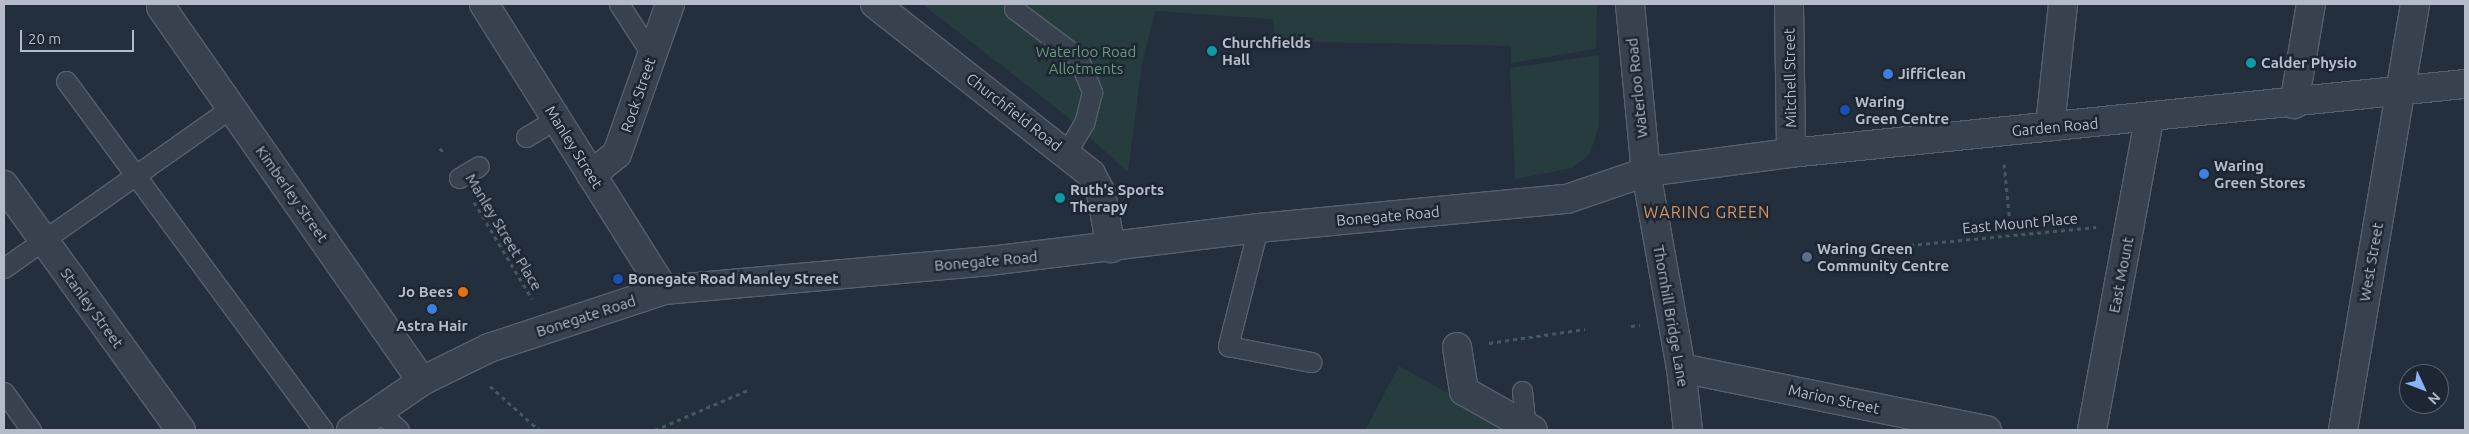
<!DOCTYPE html>
<style>
body{margin:0}
#map{position:relative;width:2469px;height:434px;overflow:hidden;background:#242f3e;font-family:Ubuntu,sans-serif}
div>[style]{position:absolute}
[style*='--x']{left:calc(var(--x)*1px);top:calc(var(--y)*1px);width:calc(var(--w)*1px);rotate:calc(var(--a)*1deg)}
.green>*{inset:0;background:#263c3f}
.path>*{height:3px;margin-top:-1.5px;transform-origin:0;background:repeating-linear-gradient(90deg,#44595c 0 4px,transparent 0 8px)}
.roads{filter:drop-shadow(1px 0 #565f6c) drop-shadow(-1px 0 #565f6c) drop-shadow(0 1px #565f6c) drop-shadow(0 -1px #565f6c)}
.lane>*{height:19px;margin:-9.5px;padding:0 9.5px;transform-origin:9.5px;border-radius:9.5px;background:#38414e}
.street>*{height:28px;margin:-14px;padding:0 14px;transform-origin:14px;border-radius:14px;background:#38414e}
.dots>*{width:14px;height:14px;translate:-50% -50%;box-sizing:border-box;border:2px solid #1d2633;border-radius:50%}
span{translate:-50% -50%;white-space:nowrap;text-align:center;line-height:1.15;-webkit-text-stroke:5px #1d2633;paint-order:stroke}
.poi-label{font-size:15px;color:#b4bcc9;font-weight:700}
.left{translate:0 -50%;text-align:left}
.right{translate:-100% -50%;text-align:right}
.park-label{font-size:15px;color:#6b9a76}
.street-label{font-size:15px;color:#b4bcc9}
.neighbourhood-label{font-size:16px;color:#d59563;letter-spacing:1px}
.frame{position:absolute;inset:0;border:5px solid #b4bcc9;pointer-events:none}
.north{position:absolute;left:2399px;top:364px;width:50px;height:50px;box-sizing:border-box;background:#1d2633;border:1px solid #59626f;border-radius:50%;rotate:133deg;font-size:14px;font-weight:700;line-height:20px;text-align:center;color:#b4bcc9}
.north::after{content:'';display:block;margin:auto;width:18px;height:22px;background:#8ab4f8;clip-path:polygon(50% 0,100% 100%,50% 72%,0 100%)}
.scale{position:absolute;left:20px;top:30px;width:114px;height:22px;box-sizing:border-box;border:2px solid #b4bcc9;border-top:0;padding-left:6px;font-size:15px;line-height:18px;white-space:nowrap;color:#b4bcc9;-webkit-text-stroke:4px #1d2633;paint-order:stroke}
</style>
<div id="map">
<div class="green">
<i style="clip-path:polygon(922px 4px,1597px 4px,1596px 49px,1511px 63px,1511px 46px,1276px 41px,1273px 19px,1155px 11px,1142px 64px,1128px 172px,1064px 114px)"></i>
<i style="clip-path:polygon(1599px 55px,1599px 125px,1590px 154px,1572px 168px,1515px 179px,1510px 68px)"></i>
<i style="clip-path:polygon(1399px 366px,1515px 430px,1365px 430px)"></i>
</div>
<div class="path">
<i style="--x:440;--y:148;--w:7;--a:56"></i>
<i style="--x:2004;--y:164;--w:69;--a:84.2"></i>
<i style="--x:474;--y:202;--w:113;--a:59.1"></i>
<i style="--x:1910;--y:245;--w:187;--a:-5.5"></i>
<i style="--x:1631;--y:326;--w:9;--a:-6"></i>
<i style="--x:1489;--y:343;--w:97;--a:-8.3"></i>
<i style="--x:490;--y:386;--w:66;--a:41.9"></i>
<i style="--x:655;--y:430;--w:101;--a:-23.3"></i>
</div>
<div class="roads">
<div class="lane">
<i style="--x:619;--y:4;--w:61;--a:57.1"></i>
<i style="--x:1014;--y:9;--w:80;--a:36.9"></i>
<i style="--x:1078;--y:57;--w:38;--a:68"></i>
<i style="--x:1092;--y:92;--w:32;--a:104"></i>
<i style="--x:1084;--y:123;--w:35;--a:121"></i>
<i style="--x:66;--y:81;--w:433;--a:53.6"></i>
<i style="--x:526;--y:137;--w:35;--a:-31"></i>
<i style="--x:459;--y:178;--w:23;--a:-31"></i>
<i style="--x:1258;--y:228;--w:122;--a:104.3"></i>
<i style="--x:1228;--y:346;--w:85;--a:10.9"></i>
<i style="--x:4;--y:268;--w:278;--a:-35.2"></i>
<i style="--x:1522;--y:391;--w:36;--a:84"></i>
<i style="--x:4;--y:392;--w:47;--a:54.6"></i>
<i style="--x:378;--y:411;--w:28;--a:42"></i>
</div>
<div class="street">
<i style="--x:484;--y:4;--w:338;--a:57.8"></i>
<i style="--x:875;--y:4;--w:275;--a:38.2"></i>
<i style="--x:1091;--y:174;--w:21;--a:62"></i>
<i style="--x:1101;--y:193;--w:56;--a:79.7"></i>
<i style="--x:1630;--y:4;--w:169;--a:84.6"></i>
<i style="--x:1646;--y:172;--w:199;--a:79.9"></i>
<i style="--x:1681;--y:368;--w:62;--a:83.6"></i>
<i style="--x:1789;--y:4;--w:149;--a:89.2"></i>
<i style="--x:161;--y:7;--w:456;--a:55.1"></i>
<i style="--x:2294;--y:104;--w:101;--a:-80.4"></i>
<i style="--x:2050;--y:126;--w:123;--a:-83.9"></i>
<i style="--x:591;--y:175;--w:33;--a:-39"></i>
<i style="--x:617;--y:154;--w:159;--a:-70.5"></i>
<i style="--x:4;--y:185;--w:302;--a:54.2"></i>
<i style="--x:1457;--y:347;--w:45;--a:81"></i>
<i style="--x:1464;--y:391;--w:79;--a:29.5"></i>
<i style="--x:1681;--y:368;--w:312;--a:11.5"></i>
<i style="--x:351;--y:430;--w:86;--a:-34.6"></i>
<i style="--x:422;--y:381;--w:75;--a:-26.2"></i>
<i style="--x:489;--y:348;--w:184;--a:-18.3"></i>
<i style="--x:664;--y:290;--w:327;--a:-5.1"></i>
<i style="--x:990;--y:261;--w:270;--a:-7"></i>
<i style="--x:1258;--y:228;--w:310;--a:-5.4"></i>
<i style="--x:1567;--y:199;--w:83;--a:-18.9"></i>
<i style="--x:1646;--y:172;--w:146;--a:-7.5"></i>
<i style="--x:1791;--y:153;--w:678;--a:-5.85"></i>
<i style="--x:2092;--y:430;--w:316;--a:-79.6"></i>
<i style="--x:2343;--y:430;--w:432;--a:-80.4"></i>
</div>
</div>
<div class="dots">
<i style="left:1212px;top:51px;background:#0f9aa8"></i>
<i style="left:2251px;top:63px;background:#0f9aa8"></i>
<i style="left:1888px;top:74px;background:#3f7fe0"></i>
<i style="left:1845px;top:110px;background:#1a4fb4"></i>
<i style="left:2204px;top:174px;background:#3f7fe0"></i>
<i style="left:1060px;top:198px;background:#0f9aa8"></i>
<i style="left:1807px;top:257px;background:#5c6f8a"></i>
<i style="left:618px;top:279px;background:#1a4fb4"></i>
<i style="left:463px;top:292px;background:#e8710a"></i>
<i style="left:432px;top:309px;background:#3f7fe0"></i>
</div>
<div class="poi-label">
<span class="left" style="left:1222px;top:51px">Churchfields<br>Hall</span>
<span class="left" style="left:2261px;top:63px">Calder Physio</span>
<span class="left" style="left:1898px;top:74px">JiffiClean</span>
<span class="left" style="left:1855px;top:110px">Waring<br>Green Centre</span>
<span class="left" style="left:2214px;top:174px">Waring<br>Green Stores</span>
<span class="left" style="left:1070px;top:198px">Ruth's Sports<br>Therapy</span>
<span class="left" style="left:1817px;top:257px">Waring Green<br>Community Centre</span>
<span class="left" style="left:628px;top:279px">Bonegate Road Manley Street</span>
<span class="right" style="left:453px;top:292px">Jo Bees</span>
<span style="left:432px;top:326px">Astra Hair</span>
</div>
<div class="park-label">
<span style="left:1086px;top:60px">Waterloo Road<br>Allotments</span>
</div>
<div class="street-label">
<span style="left:1790px;top:78px;rotate:-91deg">Mitchell Street</span>
<span style="left:1637px;top:88px;rotate:-96deg">Waterloo Road</span>
<span style="left:638px;top:95px;rotate:-71deg">Rock Street</span>
<span style="left:1014px;top:112px;rotate:38deg">Churchfield Road</span>
<span style="left:2055px;top:127px;rotate:-5deg">Garden Road</span>
<span style="left:574px;top:147px;rotate:58deg">Manley Street</span>
<span style="left:292px;top:194px;rotate:55deg">Kimberley Street</span>
<span style="left:1388px;top:216px;rotate:-5deg">Bonegate Road</span>
<span style="left:2020px;top:223px;rotate:-5deg">East Mount Place</span>
<span style="left:504px;top:232px;rotate:59deg">Manley Street Place</span>
<span style="left:986px;top:261px;rotate:-5deg">Bonegate Road</span>
<span style="left:2371px;top:262px;rotate:-80deg">West Street</span>
<span style="left:2121px;top:275px;rotate:-79deg">East Mount</span>
<span style="left:92px;top:308px;rotate:54deg">Stanley Street</span>
<span style="left:586px;top:316px;rotate:-18deg">Bonegate Road</span>
<span style="left:1671px;top:316px;rotate:80deg">Thornhill Bridge Lane</span>
<span style="left:1834px;top:399px;rotate:12deg">Marion Street</span>
</div>
<div class="neighbourhood-label">
<span style="left:1707px;top:212px">WARING GREEN</span>
</div>
<div class="frame"></div>
<div class="north">N</div>
<div class="scale">20 m</div>
</div>
